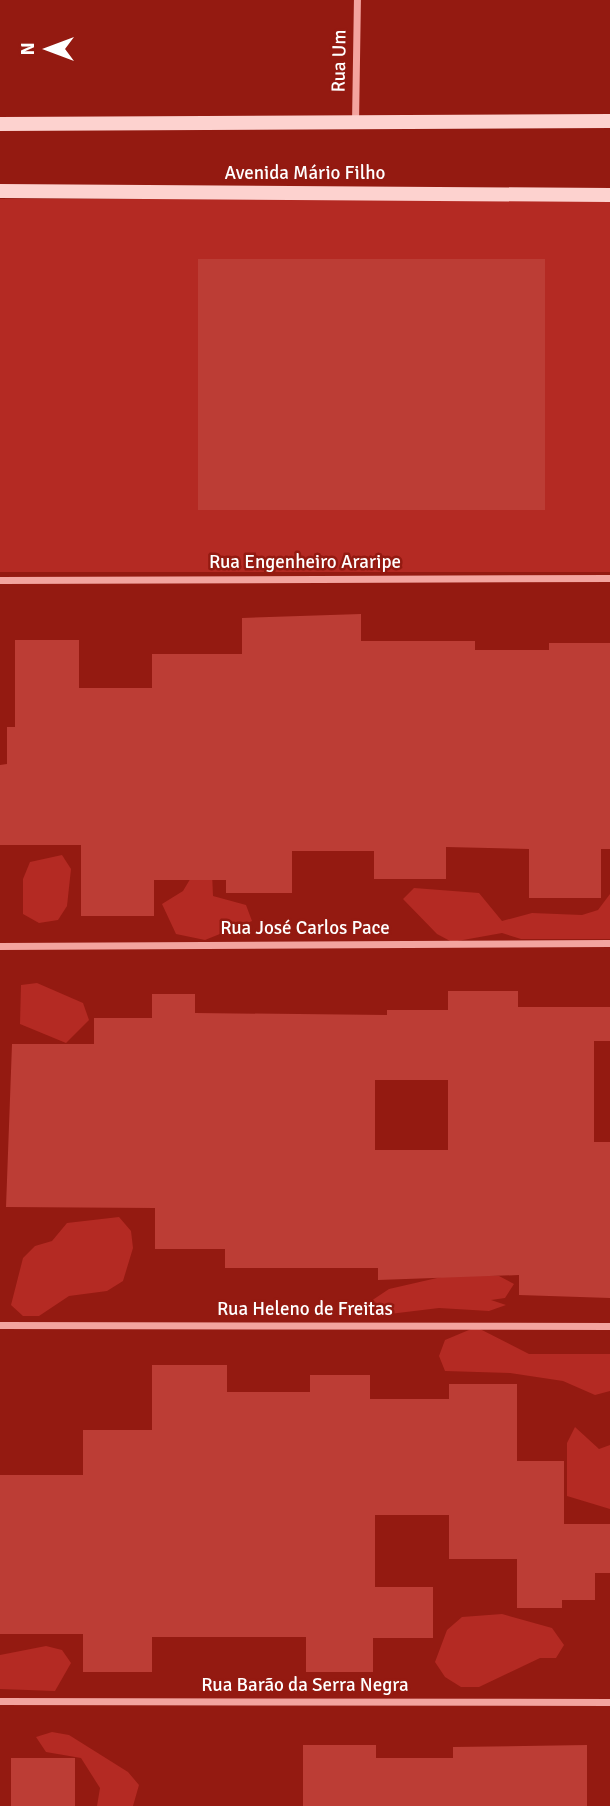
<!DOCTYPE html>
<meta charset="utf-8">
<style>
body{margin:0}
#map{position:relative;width:610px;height:1806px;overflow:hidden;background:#941a11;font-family:Signika,sans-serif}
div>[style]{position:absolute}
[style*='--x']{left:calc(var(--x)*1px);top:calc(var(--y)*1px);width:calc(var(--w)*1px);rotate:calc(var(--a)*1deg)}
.green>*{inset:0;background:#b42a23;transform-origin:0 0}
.building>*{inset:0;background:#bc3d35;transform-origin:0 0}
.street>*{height:7px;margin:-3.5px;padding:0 3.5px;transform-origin:3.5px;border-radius:3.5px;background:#f3a49f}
.secondary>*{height:14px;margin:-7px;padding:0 7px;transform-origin:7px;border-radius:7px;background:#fdd2cf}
span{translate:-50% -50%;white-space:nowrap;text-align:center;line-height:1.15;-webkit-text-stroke:5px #941a11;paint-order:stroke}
.street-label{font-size:19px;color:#fff}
.north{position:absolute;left:14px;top:14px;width:70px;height:70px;-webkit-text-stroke:5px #941a11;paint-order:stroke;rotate:270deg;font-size:19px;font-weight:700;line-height:28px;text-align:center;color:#fff}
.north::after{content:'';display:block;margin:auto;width:24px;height:32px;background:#fff;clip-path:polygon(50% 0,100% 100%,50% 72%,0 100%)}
</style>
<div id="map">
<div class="green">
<i style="left:0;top:199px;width:610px;height:373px"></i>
<i style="clip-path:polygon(62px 855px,71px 869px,67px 906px,58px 920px,39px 923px,23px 914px,23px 879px,30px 862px)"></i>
<i style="clip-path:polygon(212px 872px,213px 896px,246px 905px,252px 921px,205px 940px,176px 934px,162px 904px,183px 891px,192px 876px)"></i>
<i style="clip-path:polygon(414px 888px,479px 893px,502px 921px,532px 913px,582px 915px,598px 910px,610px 894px,610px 939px,521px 939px,502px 933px,452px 942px,437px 934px,403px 899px)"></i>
<i style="clip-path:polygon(37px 983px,83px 1003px,89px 1020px,66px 1043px,20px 1024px,21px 985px)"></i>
<i style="clip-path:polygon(119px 1217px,131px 1231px,133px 1248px,123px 1281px,107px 1291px,69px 1296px,39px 1316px,23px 1316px,11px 1305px,23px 1258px,35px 1246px,52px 1241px,67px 1223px)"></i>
<i style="clip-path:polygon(450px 1275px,499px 1276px,514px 1284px,505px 1298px,491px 1300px,506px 1305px,489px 1311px,439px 1308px,373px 1316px,356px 1311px,389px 1289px)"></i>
<i style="clip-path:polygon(476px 1327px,529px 1354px,610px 1354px,610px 1391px,595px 1395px,563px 1381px,510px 1373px,445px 1371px,439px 1356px,445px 1340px)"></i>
<i style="clip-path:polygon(575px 1427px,599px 1449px,610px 1445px,610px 1509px,567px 1496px,567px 1443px)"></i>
<i style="clip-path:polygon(502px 1614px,552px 1628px,564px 1645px,556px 1658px,540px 1658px,479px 1687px,461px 1687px,445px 1677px,435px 1662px,447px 1630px,462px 1617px)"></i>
<i style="clip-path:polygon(46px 1646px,62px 1650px,71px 1663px,55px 1691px,0 1689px,0 1655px)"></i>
<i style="clip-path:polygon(52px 1732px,69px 1735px,128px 1772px,139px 1785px,133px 1806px,97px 1806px,100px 1788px,81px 1758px,46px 1752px,36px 1737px)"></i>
</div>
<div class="building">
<i style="left:198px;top:259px;width:347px;height:251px"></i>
<i style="clip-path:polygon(361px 614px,361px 641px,475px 641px,475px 650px,549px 650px,549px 643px,610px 643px,610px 849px,601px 849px,601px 898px,529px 898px,529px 849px,446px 847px,446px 879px,374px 879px,374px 851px,292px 851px,292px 893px,226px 893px,226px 880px,154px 880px,154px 916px,81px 916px,81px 845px,0 845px,0 765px,7px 764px,7px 727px,15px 727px,15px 640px,79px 640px,79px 688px,152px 688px,152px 654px,242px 654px,242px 618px)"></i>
<i style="clip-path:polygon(evenodd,448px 991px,518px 991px,518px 1007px,610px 1007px,610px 1041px,594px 1041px,594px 1142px,610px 1142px,610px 1298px,519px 1295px,519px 1275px,378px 1280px,378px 1268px,225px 1268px,225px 1249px,155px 1249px,155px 1208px,6px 1207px,12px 1044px,94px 1044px,94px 1018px,152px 1018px,152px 994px,195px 994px,195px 1013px,387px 1015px,387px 1010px,448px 1010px,448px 991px,375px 1080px,448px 1080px,448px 1150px,375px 1150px,375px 1080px)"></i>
<i style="clip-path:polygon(152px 1365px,227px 1365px,227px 1392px,310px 1392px,310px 1375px,370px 1375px,370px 1399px,449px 1399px,449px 1384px,517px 1384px,517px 1461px,564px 1461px,564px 1524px,610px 1524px,610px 1573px,595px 1573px,595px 1600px,562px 1600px,562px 1608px,517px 1608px,517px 1559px,449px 1559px,449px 1515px,375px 1515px,375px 1587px,433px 1587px,433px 1638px,373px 1638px,373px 1672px,306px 1672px,306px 1637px,152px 1637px,152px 1672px,83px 1672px,83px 1634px,0 1634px,0 1475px,83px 1475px,83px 1430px,152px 1430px)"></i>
<i style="clip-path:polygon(303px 1745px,376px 1745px,376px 1758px,453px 1758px,453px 1747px,587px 1745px,587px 1806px,303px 1806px)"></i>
<i style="left:11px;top:1758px;width:64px;height:48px"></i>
</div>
<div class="street">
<i style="--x:355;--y:123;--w:123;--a:-89.1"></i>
<i style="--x:0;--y:580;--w:610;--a:-0.19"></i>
<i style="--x:0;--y:946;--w:610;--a:-0.28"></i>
<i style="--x:0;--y:1325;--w:610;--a:0.09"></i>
<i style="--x:0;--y:1701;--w:610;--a:0.09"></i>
</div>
<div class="secondary">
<i style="--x:0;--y:124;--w:610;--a:-0.28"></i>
<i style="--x:0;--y:191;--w:610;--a:0.38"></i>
</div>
<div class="street-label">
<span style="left:340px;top:61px;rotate:-89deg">Rua Um</span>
<span style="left:305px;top:174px">Avenida Mário Filho</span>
<span style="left:305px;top:563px">Rua Engenheiro Araripe</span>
<span style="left:305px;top:929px">Rua José Carlos Pace</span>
<span style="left:305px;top:1310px">Rua Heleno de Freitas</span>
<span style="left:305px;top:1686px">Rua Barão da Serra Negra</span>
</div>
<div class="north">N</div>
</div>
